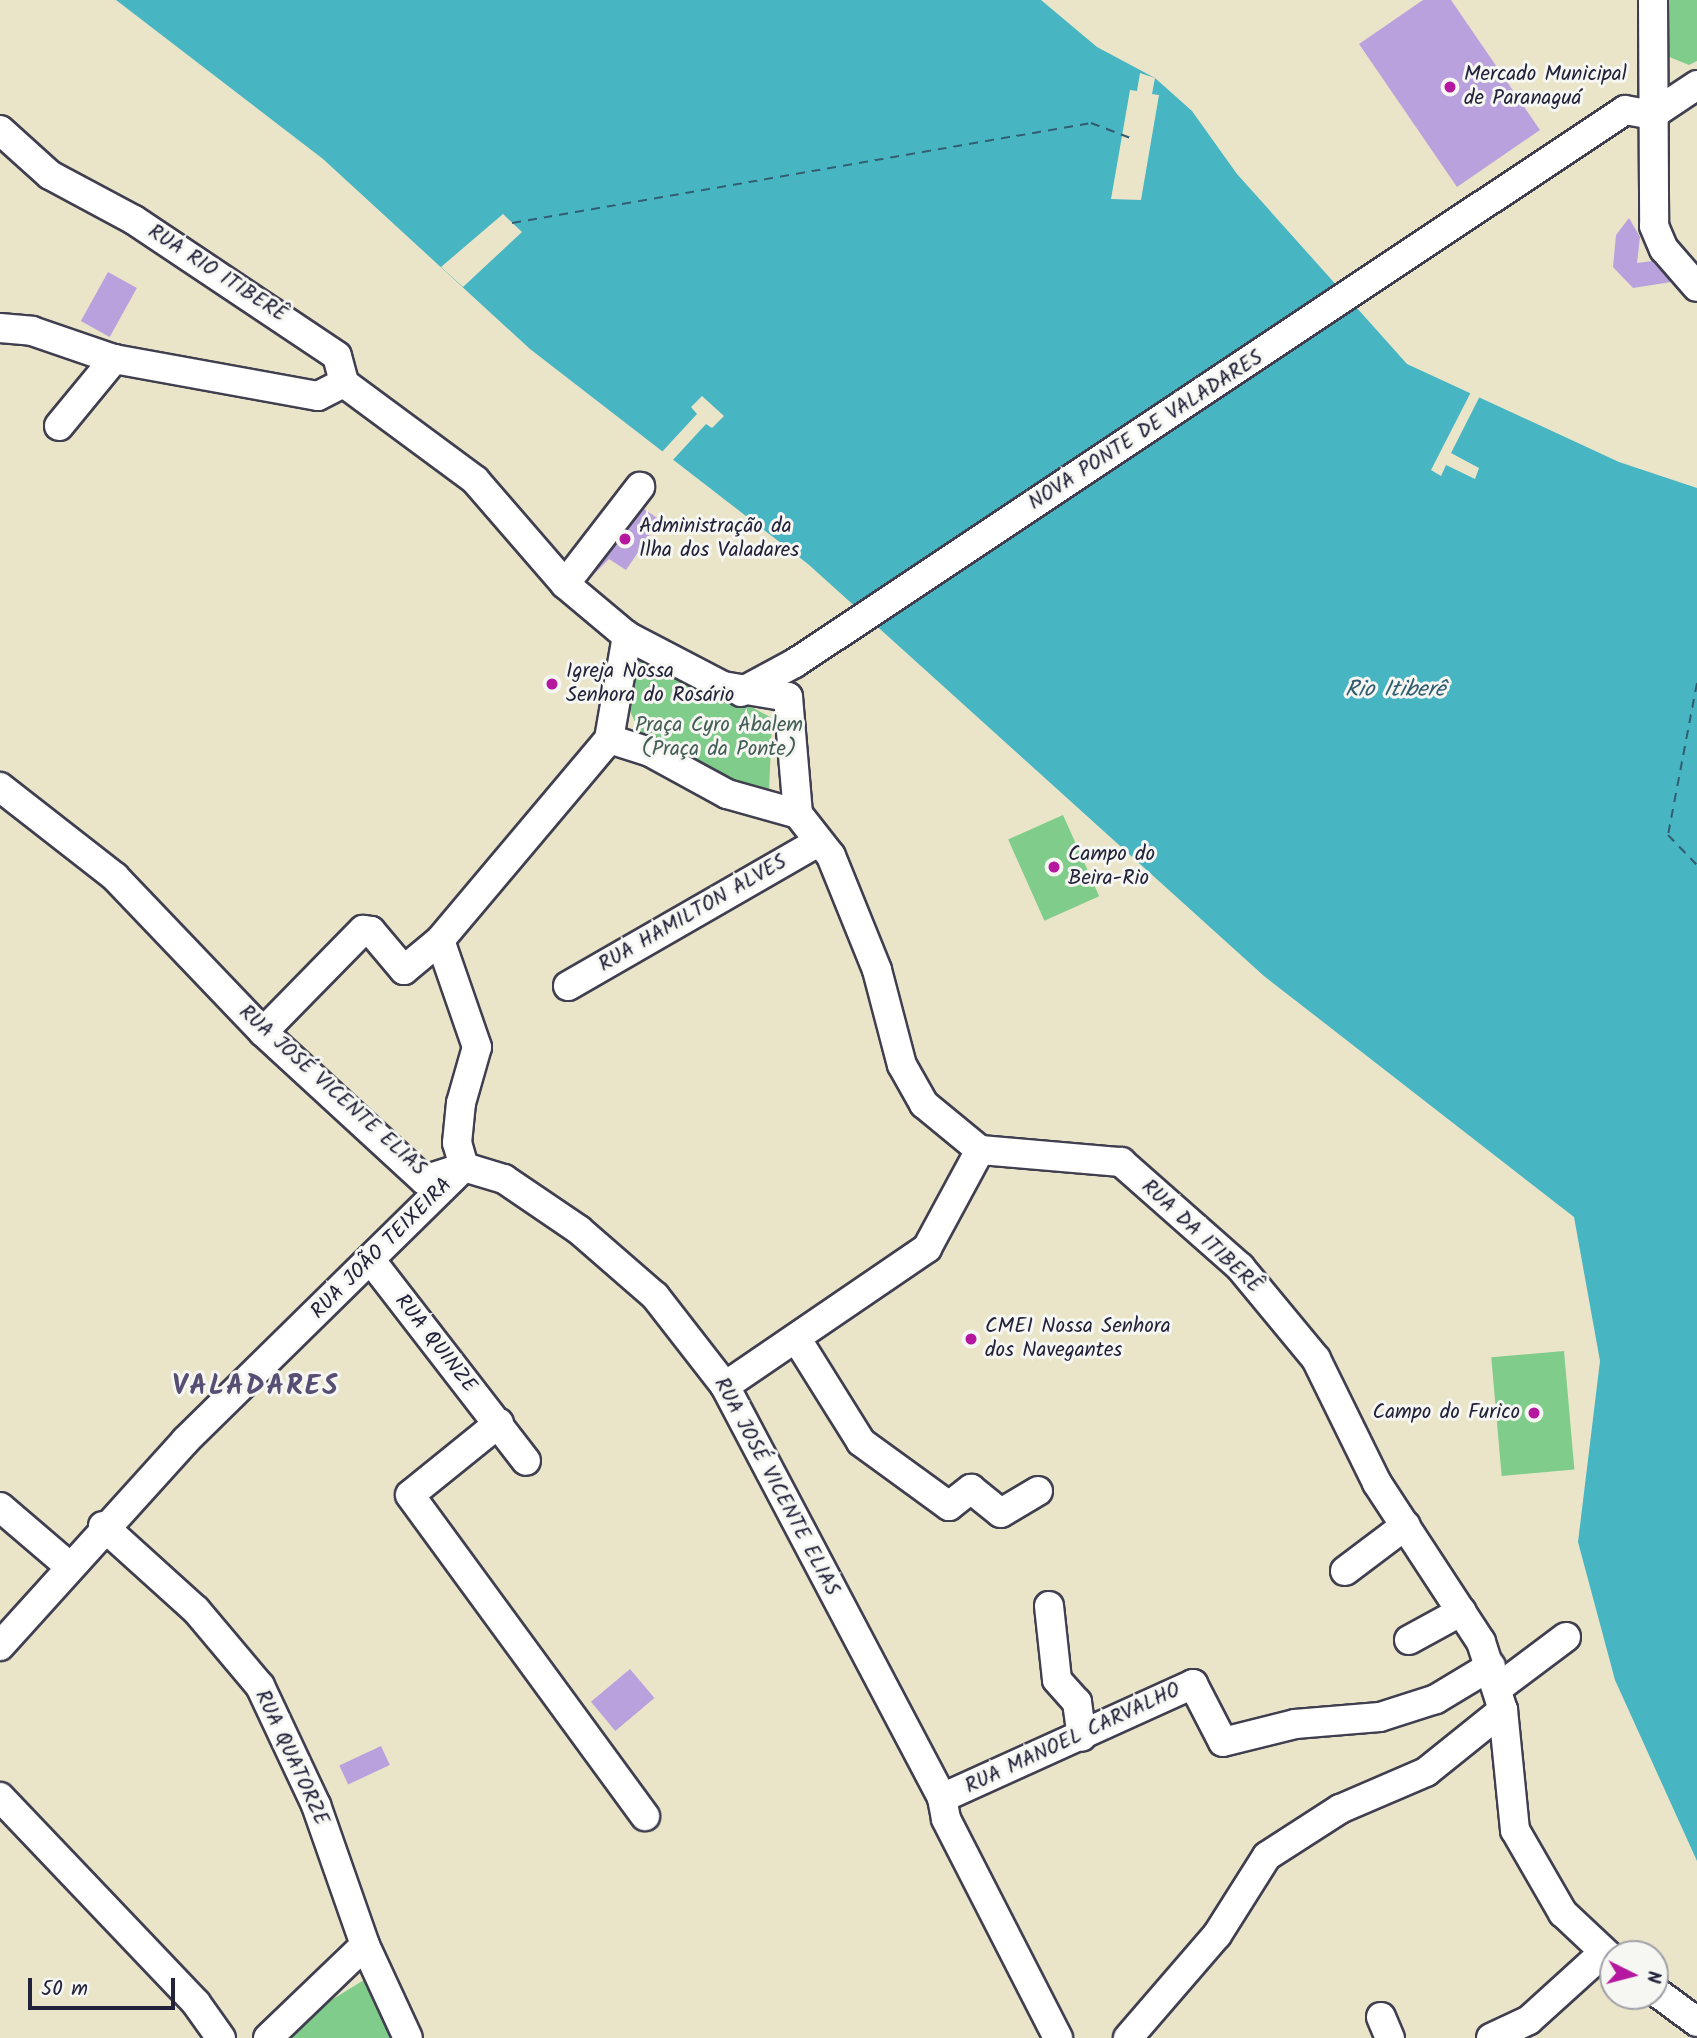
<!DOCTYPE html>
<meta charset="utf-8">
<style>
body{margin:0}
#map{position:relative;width:1697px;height:2038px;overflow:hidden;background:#eae5c9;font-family:Kalam,sans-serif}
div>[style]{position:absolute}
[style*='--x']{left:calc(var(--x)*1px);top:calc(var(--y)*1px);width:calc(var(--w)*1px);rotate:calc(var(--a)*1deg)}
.green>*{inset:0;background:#80cc8a;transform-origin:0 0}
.water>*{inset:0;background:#48b5c3}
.pier>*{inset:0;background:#eae5c9}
.ferry>*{height:2px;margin-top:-1px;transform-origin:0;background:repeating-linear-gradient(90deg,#315d71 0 9px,transparent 0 16px)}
.building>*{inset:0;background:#b9a1dd;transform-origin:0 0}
.roads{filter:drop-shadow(2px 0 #403f50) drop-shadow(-2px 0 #403f50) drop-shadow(0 2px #403f50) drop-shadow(0 -2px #403f50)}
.minor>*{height:28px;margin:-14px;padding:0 14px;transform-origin:14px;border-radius:14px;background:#fff}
.dots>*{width:19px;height:19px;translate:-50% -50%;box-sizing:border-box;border:4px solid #f6f6f2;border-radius:50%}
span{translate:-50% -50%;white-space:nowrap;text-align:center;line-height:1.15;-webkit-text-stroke:6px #f6f6f2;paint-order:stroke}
.poi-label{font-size:21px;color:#22223b}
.left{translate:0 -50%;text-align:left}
.right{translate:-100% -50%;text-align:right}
.street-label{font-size:21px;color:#22223b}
.park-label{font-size:21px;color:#435e57}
.water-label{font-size:23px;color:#315d71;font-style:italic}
.district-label{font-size:28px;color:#574e74;font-weight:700;letter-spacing:2px}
.north{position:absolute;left:1599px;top:1940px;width:70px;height:70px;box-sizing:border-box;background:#f6f6f2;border:2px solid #a1a1a9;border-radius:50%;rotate:96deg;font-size:19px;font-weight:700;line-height:28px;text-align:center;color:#22223b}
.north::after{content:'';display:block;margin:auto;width:24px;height:32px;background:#b5179e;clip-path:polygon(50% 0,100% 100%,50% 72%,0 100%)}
.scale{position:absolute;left:28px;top:1978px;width:147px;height:32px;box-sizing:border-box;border:4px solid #22223b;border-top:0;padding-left:9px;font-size:21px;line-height:24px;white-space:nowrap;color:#22223b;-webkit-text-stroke:5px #f6f6f2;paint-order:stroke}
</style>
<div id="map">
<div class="green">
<i style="clip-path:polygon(1665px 0,1697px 0,1697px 61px,1689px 65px,1667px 56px)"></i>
<i style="clip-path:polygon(640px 656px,676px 667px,772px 718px,769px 793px,750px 797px,644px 740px,623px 697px)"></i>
<i style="left:1063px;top:815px;width:89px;height:60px;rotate:66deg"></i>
<i style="left:1564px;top:1351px;width:119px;height:73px;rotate:85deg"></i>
<i style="clip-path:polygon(364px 1980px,396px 2038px,269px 2038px)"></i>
</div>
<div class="water">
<i style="clip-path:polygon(116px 0,1041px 0,1097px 47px,1155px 78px,1192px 111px,1237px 174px,1407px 364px,1619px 462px,1697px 488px,1697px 1861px,1615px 1680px,1578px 1542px,1600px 1361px,1574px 1217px,1264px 976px,808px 564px,530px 349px,323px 159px)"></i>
</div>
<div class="pier">
<i style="clip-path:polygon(1140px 73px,1155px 78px,1152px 94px,1159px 95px,1141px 200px,1111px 199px,1130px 90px,1137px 91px)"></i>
<i style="clip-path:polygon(503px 214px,522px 232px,463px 287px,441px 267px)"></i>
<i style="clip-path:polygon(1472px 390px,1481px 394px,1451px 453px,1479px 468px,1475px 479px,1446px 465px,1441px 476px,1431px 470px)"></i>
<i style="clip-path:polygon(702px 396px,724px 416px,712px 428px,706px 424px,671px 462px,660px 454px,697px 414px,691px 407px)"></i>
</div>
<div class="ferry">
<i style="--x:512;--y:223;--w:588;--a:-9.8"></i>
<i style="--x:1091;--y:123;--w:45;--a:20.9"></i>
<i style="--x:1697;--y:683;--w:155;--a:100.8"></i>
<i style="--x:1668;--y:835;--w:42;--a:46"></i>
</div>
<div class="building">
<i style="clip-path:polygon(1423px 0,1451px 0,1540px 130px,1457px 187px,1359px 44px)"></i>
<i style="clip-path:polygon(1629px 218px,1640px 237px,1637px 263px,1652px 261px,1671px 282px,1633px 288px,1613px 267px,1616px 235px)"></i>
<i style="left:108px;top:272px;width:33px;height:56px;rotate:29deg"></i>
<i style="clip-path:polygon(644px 509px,660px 520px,626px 570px,609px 559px,591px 577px)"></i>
<i style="left:630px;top:1669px;width:38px;height:51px;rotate:50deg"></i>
<i style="left:381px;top:1746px;width:21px;height:46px;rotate:65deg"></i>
</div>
<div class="roads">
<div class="minor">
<i style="--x:1653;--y:0;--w:226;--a:89.7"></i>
<i style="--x:1654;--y:226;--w:25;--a:67"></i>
<i style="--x:1664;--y:249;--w:50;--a:49"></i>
<i style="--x:0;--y:130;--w:67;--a:42"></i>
<i style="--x:50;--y:175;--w:95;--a:28.2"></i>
<i style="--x:134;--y:220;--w:244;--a:33.8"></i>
<i style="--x:337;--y:356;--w:28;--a:75"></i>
<i style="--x:344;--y:383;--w:163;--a:36.5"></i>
<i style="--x:475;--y:480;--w:138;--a:49.1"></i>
<i style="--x:565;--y:584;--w:81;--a:40"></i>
<i style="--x:627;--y:636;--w:108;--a:27.5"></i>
<i style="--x:723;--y:686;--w:66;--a:9.6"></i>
<i style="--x:788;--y:697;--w:117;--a:85.1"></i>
<i style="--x:0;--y:328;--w:32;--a:5"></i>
<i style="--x:32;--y:331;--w:87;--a:18.9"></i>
<i style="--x:114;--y:359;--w:207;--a:10.3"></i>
<i style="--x:318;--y:396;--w:29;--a:-27"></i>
<i style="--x:59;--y:426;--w:87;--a:-50.6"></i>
<i style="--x:565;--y:584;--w:123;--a:-52.3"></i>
<i style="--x:741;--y:692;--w:61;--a:-28.2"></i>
<i style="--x:795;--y:663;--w:997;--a:-33.67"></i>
<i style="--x:1625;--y:110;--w:27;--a:10"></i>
<i style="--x:1652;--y:115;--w:54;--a:-33.7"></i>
<i style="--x:609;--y:739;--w:43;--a:17.6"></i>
<i style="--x:650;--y:752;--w:88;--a:28.6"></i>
<i style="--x:727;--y:794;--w:74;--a:15.7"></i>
<i style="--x:0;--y:787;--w:146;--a:38"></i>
<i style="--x:115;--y:877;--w:214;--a:46.3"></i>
<i style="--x:263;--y:1032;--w:219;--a:42.6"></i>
<i style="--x:424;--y:1180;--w:42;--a:-18"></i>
<i style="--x:464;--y:1167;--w:42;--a:16.7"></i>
<i style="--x:504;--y:1179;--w:91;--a:34.2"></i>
<i style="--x:579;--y:1230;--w:101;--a:41"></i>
<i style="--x:655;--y:1296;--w:114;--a:52.1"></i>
<i style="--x:725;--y:1386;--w:466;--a:62.2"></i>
<i style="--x:942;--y:1798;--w:21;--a:79"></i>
<i style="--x:946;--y:1819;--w:246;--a:62.9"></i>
<i style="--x:798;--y:814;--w:53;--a:51.8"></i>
<i style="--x:831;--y:856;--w:123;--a:68"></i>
<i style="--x:877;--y:970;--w:98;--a:75.3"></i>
<i style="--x:902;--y:1065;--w:45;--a:60.6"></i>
<i style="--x:924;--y:1104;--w:72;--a:39.4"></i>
<i style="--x:980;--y:1150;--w:142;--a:4.9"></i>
<i style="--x:1121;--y:1162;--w:159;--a:41.4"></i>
<i style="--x:1240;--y:1267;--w:119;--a:50.4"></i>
<i style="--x:1316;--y:1359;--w:138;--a:63.8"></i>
<i style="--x:1377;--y:1483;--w:190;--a:56.8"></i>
<i style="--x:1481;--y:1642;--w:71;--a:72.1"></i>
<i style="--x:1503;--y:1710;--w:121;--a:84.3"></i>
<i style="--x:1515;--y:1830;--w:96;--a:60"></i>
<i style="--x:1563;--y:1913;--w:69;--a:43.2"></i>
<i style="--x:568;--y:986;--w:289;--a:-29.9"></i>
<i style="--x:263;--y:1032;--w:143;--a:-45.6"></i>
<i style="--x:363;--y:930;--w:8;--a:7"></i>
<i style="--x:371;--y:931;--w:51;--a:49.8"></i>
<i style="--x:404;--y:970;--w:47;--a:-39.8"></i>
<i style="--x:373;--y:1263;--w:250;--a:52.3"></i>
<i style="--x:798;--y:1341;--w:119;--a:58"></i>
<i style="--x:861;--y:1442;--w:109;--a:36"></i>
<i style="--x:949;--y:1506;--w:28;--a:-38"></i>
<i style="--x:971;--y:1489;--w:38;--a:39"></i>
<i style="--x:1001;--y:1513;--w:43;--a:-30.7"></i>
<i style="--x:725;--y:1386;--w:245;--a:-34.3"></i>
<i style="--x:927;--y:1248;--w:111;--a:-61.6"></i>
<i style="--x:499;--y:1423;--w:114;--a:141"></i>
<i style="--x:410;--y:1495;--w:398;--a:53.8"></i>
<i style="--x:0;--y:1507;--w:89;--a:40.5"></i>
<i style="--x:103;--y:1526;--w:125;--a:42.1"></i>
<i style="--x:196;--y:1610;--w:99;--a:49.9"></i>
<i style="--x:260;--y:1686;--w:132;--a:64.8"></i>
<i style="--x:316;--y:1805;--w:148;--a:70.7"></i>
<i style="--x:365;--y:1945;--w:102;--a:65.2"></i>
<i style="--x:1345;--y:1571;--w:76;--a:-37"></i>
<i style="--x:1049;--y:1606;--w:74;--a:83.8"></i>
<i style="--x:1057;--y:1680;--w:30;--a:48"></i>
<i style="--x:1077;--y:1702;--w:35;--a:82"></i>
<i style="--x:1409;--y:1640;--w:60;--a:-28.7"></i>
<i style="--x:0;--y:1646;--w:276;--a:-47.9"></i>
<i style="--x:185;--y:1441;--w:391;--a:-44.5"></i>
<i style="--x:464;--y:1167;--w:25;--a:-106"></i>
<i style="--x:457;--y:1143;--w:40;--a:-84.3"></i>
<i style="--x:461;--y:1103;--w:58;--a:-74.1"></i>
<i style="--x:477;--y:1047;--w:113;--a:-109.1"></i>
<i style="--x:440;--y:940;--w:263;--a:-49.9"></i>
<i style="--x:609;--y:739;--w:105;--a:-80.1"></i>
<i style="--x:1498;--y:1688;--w:85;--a:-36.9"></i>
<i style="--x:0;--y:1797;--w:284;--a:46.4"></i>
<i style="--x:196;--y:2003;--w:43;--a:54.5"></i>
<i style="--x:942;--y:1798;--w:276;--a:-24.4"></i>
<i style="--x:1193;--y:1684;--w:65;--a:62.7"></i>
<i style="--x:1223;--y:1742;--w:74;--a:-14"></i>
<i style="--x:1295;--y:1724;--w:85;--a:-4.7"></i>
<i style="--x:1380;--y:1717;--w:59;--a:-17.8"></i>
<i style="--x:1436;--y:1699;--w:64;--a:-31"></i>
<i style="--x:1655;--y:1991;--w:52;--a:36.4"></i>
<i style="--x:1381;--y:2017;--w:23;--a:67"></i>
<i style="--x:268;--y:2038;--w:134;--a:-43.8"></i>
<i style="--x:1128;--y:2038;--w:136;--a:-49.2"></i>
<i style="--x:1217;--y:1935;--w:93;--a:-57.7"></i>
<i style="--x:1267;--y:1856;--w:87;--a:-32.8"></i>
<i style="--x:1340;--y:1809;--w:94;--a:-23.3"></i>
<i style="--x:1426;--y:1772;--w:99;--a:-38.8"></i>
<i style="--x:1491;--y:2038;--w:42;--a:-25.3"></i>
<i style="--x:1529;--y:2020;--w:100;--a:-42.2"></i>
</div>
</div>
<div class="dots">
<i style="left:1450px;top:87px;background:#b5179e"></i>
<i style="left:625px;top:539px;background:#b5179e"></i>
<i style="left:552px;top:684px;background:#b5179e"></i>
<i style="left:1054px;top:867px;background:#b5179e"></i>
<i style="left:971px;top:1339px;background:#b5179e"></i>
<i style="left:1534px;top:1413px;background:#b5179e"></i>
</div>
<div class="poi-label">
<span class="left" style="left:1464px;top:87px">Mercado Municipal<br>de Paranaguá</span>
<span class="left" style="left:639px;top:539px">Administração da<br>Ilha dos Valadares</span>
<span class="left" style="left:566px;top:684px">Igreja Nossa<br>Senhora do Rosário</span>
<span class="left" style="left:1068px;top:867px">Campo do<br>Beira-Rio</span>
<span class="left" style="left:985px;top:1339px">CMEI Nossa Senhora<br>dos Navegantes</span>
<span class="right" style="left:1520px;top:1413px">Campo do Furico</span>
</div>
<div class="street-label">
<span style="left:217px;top:274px;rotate:33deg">RUA RIO ITIBERÊ</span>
<span style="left:1146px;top:431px;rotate:-33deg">NOVA PONTE DE VALADARES</span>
<span style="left:693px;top:914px;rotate:-30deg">RUA HAMILTON ALVES</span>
<span style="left:332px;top:1091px;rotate:42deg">RUA JOSÉ VICENTE ELIAS</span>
<span style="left:1201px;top:1237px;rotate:43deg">RUA DA ITIBERÊ</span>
<span style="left:382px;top:1249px;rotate:-45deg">RUA JOÃO TEIXEIRA</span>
<span style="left:435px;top:1344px;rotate:52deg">RUA QUINZE</span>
<span style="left:776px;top:1487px;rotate:62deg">RUA JOSÉ VICENTE ELIAS</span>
<span style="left:1073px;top:1739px;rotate:-25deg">RUA MANOEL CARVALHO</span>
<span style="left:291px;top:1758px;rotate:65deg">RUA QUATORZE</span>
</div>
<div class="park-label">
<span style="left:719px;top:738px">Praça Cyro Abalem<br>(Praça da Ponte)</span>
</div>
<div class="water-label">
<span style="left:1395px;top:690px">Rio Itiberê</span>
</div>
<div class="district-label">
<span style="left:256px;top:1387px">VALADARES</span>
</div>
<div class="north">N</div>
<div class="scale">50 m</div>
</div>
